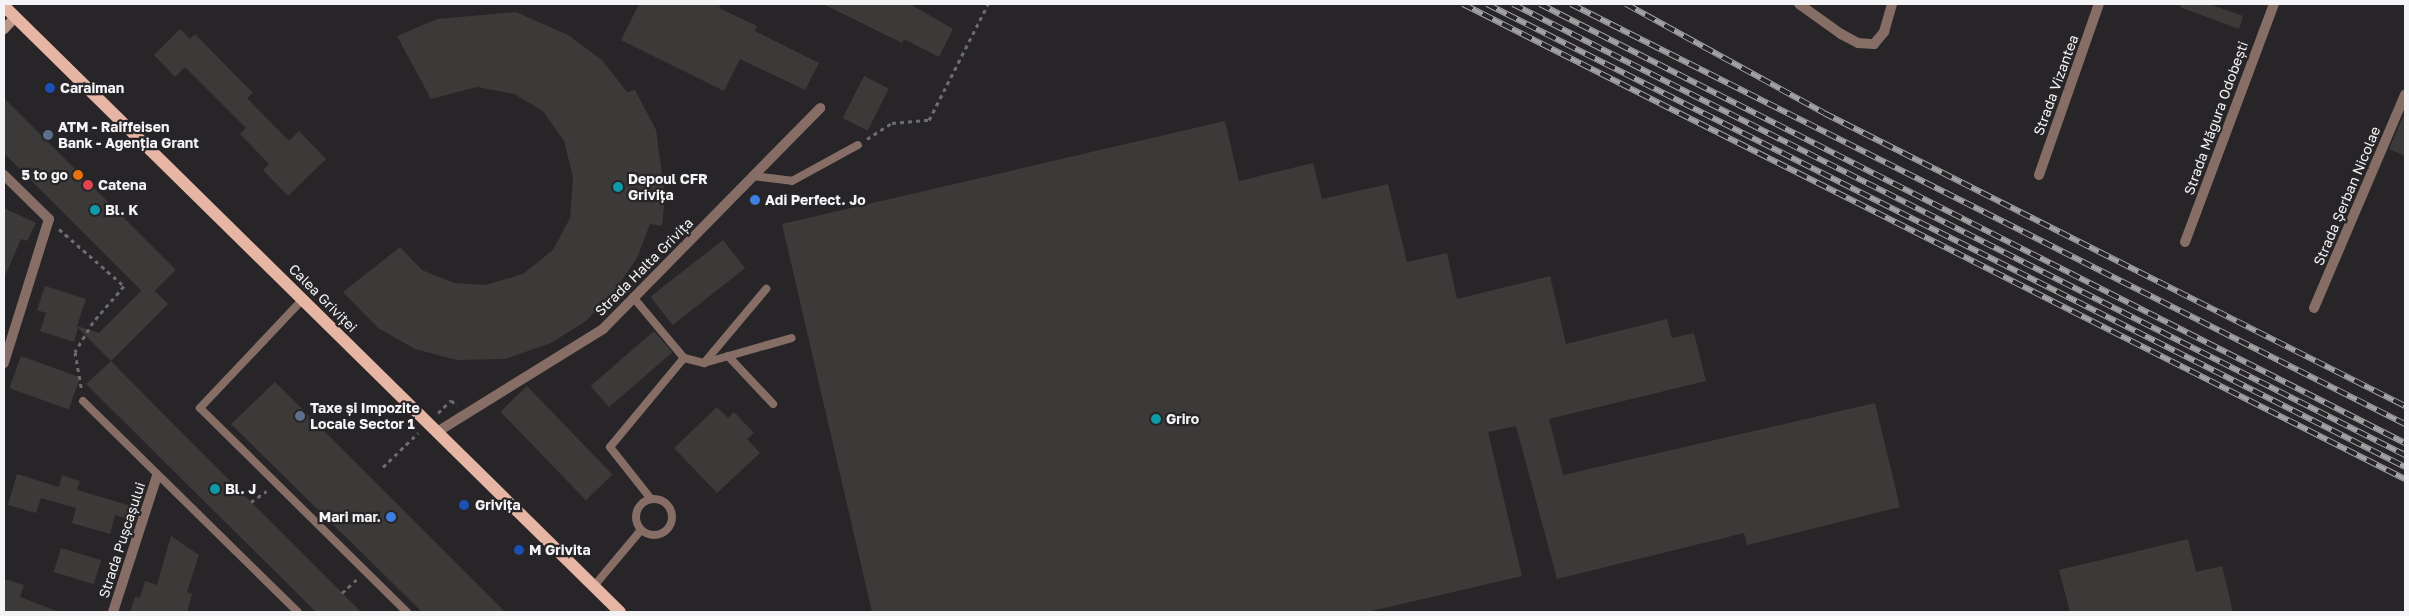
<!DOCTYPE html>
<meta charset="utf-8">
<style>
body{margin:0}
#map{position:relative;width:2409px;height:616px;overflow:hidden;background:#272527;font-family:"Golos Text",sans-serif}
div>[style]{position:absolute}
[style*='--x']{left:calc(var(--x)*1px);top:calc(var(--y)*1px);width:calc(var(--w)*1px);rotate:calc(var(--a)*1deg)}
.building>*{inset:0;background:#3c3a38;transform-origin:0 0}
.path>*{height:3px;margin-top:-1.5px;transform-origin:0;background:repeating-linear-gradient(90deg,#6c6b6d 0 4px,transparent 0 8px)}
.lane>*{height:8px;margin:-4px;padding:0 4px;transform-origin:4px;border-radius:4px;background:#866d65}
.lane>.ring{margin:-4px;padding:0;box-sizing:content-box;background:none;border:8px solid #866d65;border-radius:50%}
.street>*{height:10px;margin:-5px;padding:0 5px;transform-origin:5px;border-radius:5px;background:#866d65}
.secondary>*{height:10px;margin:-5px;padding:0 5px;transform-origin:5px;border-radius:5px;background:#bc9589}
.primary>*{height:12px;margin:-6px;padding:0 6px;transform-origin:6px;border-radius:6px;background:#e7b5a4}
.rail>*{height:5.5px;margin-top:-2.75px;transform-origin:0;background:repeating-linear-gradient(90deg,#272527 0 11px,#a2a1a3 0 22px);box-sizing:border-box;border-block:1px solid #a2a1a3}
.dots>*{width:14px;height:14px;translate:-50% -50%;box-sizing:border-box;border:2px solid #272527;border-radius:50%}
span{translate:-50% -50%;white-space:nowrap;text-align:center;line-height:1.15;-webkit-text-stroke:4.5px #272527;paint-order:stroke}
.street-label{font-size:14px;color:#f4f3f5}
.poi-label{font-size:14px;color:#f4f3f5;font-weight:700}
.left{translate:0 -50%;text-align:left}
.right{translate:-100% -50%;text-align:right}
.frame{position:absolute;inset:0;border:5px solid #f4f3f5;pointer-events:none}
</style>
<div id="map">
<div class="building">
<i style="clip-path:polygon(639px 4px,721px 4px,719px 8px,757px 26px,755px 31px,819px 63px,805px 90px,740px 59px,724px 91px,621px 40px)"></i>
<i style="clip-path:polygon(823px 4px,910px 4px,953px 29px,939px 57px,904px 39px,902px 43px)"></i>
<i style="clip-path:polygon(2181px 4px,2209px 4px,2243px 16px,2239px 29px,2180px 7px)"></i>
<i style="clip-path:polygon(516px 12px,568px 35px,602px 60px,627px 92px,635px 90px,656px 130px,665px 196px,662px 226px,650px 224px,637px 258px,615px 290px,586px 321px,551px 343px,505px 359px,457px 360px,415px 349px,378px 328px,343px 292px,400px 247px,422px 270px,454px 283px,486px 285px,523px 274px,553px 250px,570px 218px,573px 177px,564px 141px,543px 111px,514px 94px,477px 87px,431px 99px,397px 36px,437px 19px)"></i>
<i style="clip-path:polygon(180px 29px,190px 39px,195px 34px,253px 93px,247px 98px,289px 141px,299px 131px,326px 159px,288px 196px,263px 170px,269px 164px,240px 134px,246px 128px,185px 67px,175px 77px,154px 55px)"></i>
<i style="left:864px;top:76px;width:28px;height:47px;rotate:27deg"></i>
<i style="left:4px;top:98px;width:243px;height:39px;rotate:45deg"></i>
<i style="clip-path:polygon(2405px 112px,2405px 156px,2389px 149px)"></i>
<i style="clip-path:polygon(1225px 121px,1239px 181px,1313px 163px,1322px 199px,1388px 184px,1407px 262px,1447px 253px,1457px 299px,1550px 276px,1566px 344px,1667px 319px,1672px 338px,1694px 333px,1706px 381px,1549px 419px,1563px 475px,1875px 403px,1900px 507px,1747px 545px,1744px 533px,1557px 579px,1516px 426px,1488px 432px,1522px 576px,1367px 612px,872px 612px,782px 224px)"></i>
<i style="clip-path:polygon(4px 208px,36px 223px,27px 241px,21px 239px,4px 278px)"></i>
<i style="left:723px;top:240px;width:36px;height:92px;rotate:52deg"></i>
<i style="clip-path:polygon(148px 284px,168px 304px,111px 361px,78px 328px,74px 342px,40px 331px,46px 313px,37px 310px,45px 286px,86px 299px,77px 326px,99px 333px)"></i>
<i style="left:654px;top:331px;width:28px;height:84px;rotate:49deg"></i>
<i style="left:21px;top:356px;width:63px;height:34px;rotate:20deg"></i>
<i style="clip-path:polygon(111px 361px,177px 428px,361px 612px,316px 612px,86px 384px)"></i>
<i style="clip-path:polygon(275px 382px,505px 612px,422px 612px,231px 424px)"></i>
<i style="left:527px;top:386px;width:123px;height:37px;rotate:46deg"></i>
<i style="clip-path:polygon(717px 407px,728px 418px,734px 412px,754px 433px,747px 439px,760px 453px,717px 493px,674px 448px)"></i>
<i style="clip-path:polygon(17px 474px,59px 487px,62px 475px,80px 481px,77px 490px,131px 506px,127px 519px,115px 515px,110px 534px,72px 523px,76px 508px,41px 498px,36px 513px,8px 505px)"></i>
<i style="clip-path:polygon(171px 536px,199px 555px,187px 592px,192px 594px,187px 612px,130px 612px,135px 597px,140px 598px,145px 581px,157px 585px)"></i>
<i style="clip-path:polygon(2188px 539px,2196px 572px,2222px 566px,2233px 612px,2070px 612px,2059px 570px)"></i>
<i style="left:61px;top:548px;width:42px;height:25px;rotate:17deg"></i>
<i style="clip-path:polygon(4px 579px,24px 585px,20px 597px,59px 612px,4px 612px)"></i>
</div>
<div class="path">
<i style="--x:867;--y:139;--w:30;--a:-33"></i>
<i style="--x:892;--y:123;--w:37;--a:-5"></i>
<i style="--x:929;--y:120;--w:130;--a:-63"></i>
<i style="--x:59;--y:229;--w:86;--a:41.2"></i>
<i style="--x:124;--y:286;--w:48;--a:130.7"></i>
<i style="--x:93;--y:322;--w:35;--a:121"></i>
<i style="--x:75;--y:352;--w:40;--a:80"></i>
<i style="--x:438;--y:413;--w:18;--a:-45"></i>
<i style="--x:451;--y:400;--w:8;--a:45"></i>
<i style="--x:383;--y:467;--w:49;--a:-44.2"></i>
<i style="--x:251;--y:502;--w:19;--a:-35"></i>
<i style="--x:342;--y:593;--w:22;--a:-43"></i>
</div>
<div class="lane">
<i style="--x:753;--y:176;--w:39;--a:7"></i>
<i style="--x:792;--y:181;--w:75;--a:-28.6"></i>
<i style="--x:633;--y:297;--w:80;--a:50.1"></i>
<i style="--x:303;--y:299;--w:150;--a:133.4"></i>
<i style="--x:200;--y:408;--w:291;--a:44.6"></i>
<i style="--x:728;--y:356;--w:66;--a:46.8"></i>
<i style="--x:704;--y:363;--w:97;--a:-50"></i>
<i style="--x:83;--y:401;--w:301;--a:44.5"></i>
<i style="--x:651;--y:499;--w:66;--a:-128.3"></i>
<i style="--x:610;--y:447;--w:116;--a:-50.3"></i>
<i style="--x:684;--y:358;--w:21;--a:14"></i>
<i style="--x:704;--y:363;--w:91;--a:-15.9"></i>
<i class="ring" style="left:636px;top:499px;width:28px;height:28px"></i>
<i style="--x:594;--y:586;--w:73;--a:-50"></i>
</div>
<div class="street">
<i style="--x:1799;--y:4;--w:52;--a:35.5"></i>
<i style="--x:1841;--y:34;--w:19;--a:28"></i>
<i style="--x:1858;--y:43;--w:16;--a:4"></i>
<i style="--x:1874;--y:44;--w:16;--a:-50"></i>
<i style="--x:1884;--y:32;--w:29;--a:-74"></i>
<i style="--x:4;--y:175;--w:63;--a:44.4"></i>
<i style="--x:49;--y:219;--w:151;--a:107.4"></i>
<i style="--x:2039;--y:175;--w:181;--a:-70.7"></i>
<i style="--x:2185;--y:242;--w:254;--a:-69.5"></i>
<i style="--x:2314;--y:308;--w:232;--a:-66.9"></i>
<i style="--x:437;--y:432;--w:195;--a:-31.8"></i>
<i style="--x:603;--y:329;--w:310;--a:-45.5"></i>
<i style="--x:113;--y:612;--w:143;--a:-72.1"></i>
</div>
<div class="secondary">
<i style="--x:4;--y:29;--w:16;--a:-47"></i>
</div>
<div class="primary">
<i style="--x:4;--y:6;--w:864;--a:44.53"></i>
</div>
<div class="rail">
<i style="--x:1463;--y:4;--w:1055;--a:26.76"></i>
<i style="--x:1487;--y:4;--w:1028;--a:26.76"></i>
<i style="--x:1513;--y:4;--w:1000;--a:26.82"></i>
<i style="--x:1540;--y:4;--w:970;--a:26.91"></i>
<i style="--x:1571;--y:4;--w:934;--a:26.73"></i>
<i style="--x:1626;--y:4;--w:226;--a:28.8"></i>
<i style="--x:1824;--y:113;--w:651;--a:26.76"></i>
</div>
<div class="dots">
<i style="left:50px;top:88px;background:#1a4fb4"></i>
<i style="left:48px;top:135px;background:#5c6f8a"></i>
<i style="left:78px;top:175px;background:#e8710a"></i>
<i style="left:88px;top:185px;background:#e0444e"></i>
<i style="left:618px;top:187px;background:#0f9aa8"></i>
<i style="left:755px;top:200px;background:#3f7fe0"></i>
<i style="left:95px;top:210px;background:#0f9aa8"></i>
<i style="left:300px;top:416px;background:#5c6f8a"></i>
<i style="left:1156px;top:419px;background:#0f9aa8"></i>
<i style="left:215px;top:489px;background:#0f9aa8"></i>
<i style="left:464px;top:505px;background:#1a4fb4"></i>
<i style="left:391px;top:517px;background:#3f7fe0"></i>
<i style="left:519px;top:550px;background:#1a4fb4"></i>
</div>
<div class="street-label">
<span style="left:2056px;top:85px;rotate:-70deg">Strada Vizantea</span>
<span style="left:2216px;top:118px;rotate:-70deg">Strada Măgura Odobești</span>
<span style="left:2347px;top:196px;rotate:-67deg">Strada Șerban Nicolae</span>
<span style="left:644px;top:267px;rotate:-45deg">Strada Halta Grivița</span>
<span style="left:323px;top:298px;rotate:45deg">Calea Griviței</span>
<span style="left:122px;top:540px;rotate:-72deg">Strada Pușcașului</span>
</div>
<div class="poi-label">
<span class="left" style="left:60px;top:88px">Caraiman</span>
<span class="left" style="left:58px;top:135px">ATM - Raiffeisen<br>Bank - Agenția Grant</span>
<span class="right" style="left:68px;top:175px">5 to go</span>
<span class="left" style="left:628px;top:187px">Depoul CFR<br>Grivița</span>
<span class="left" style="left:98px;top:185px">Catena</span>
<span class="left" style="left:765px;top:200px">Adi Perfect. Jo</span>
<span class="left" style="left:105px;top:210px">Bl. K</span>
<span class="left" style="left:310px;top:416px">Taxe și Impozite<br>Locale Sector 1</span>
<span class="left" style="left:1166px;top:419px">Griro</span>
<span class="left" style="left:225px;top:489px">Bl. J</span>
<span class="left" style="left:475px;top:505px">Grivița</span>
<span class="right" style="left:381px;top:517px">Mari mar.</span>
<span class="left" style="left:529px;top:550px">M Grivita</span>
</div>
<div class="frame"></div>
</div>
